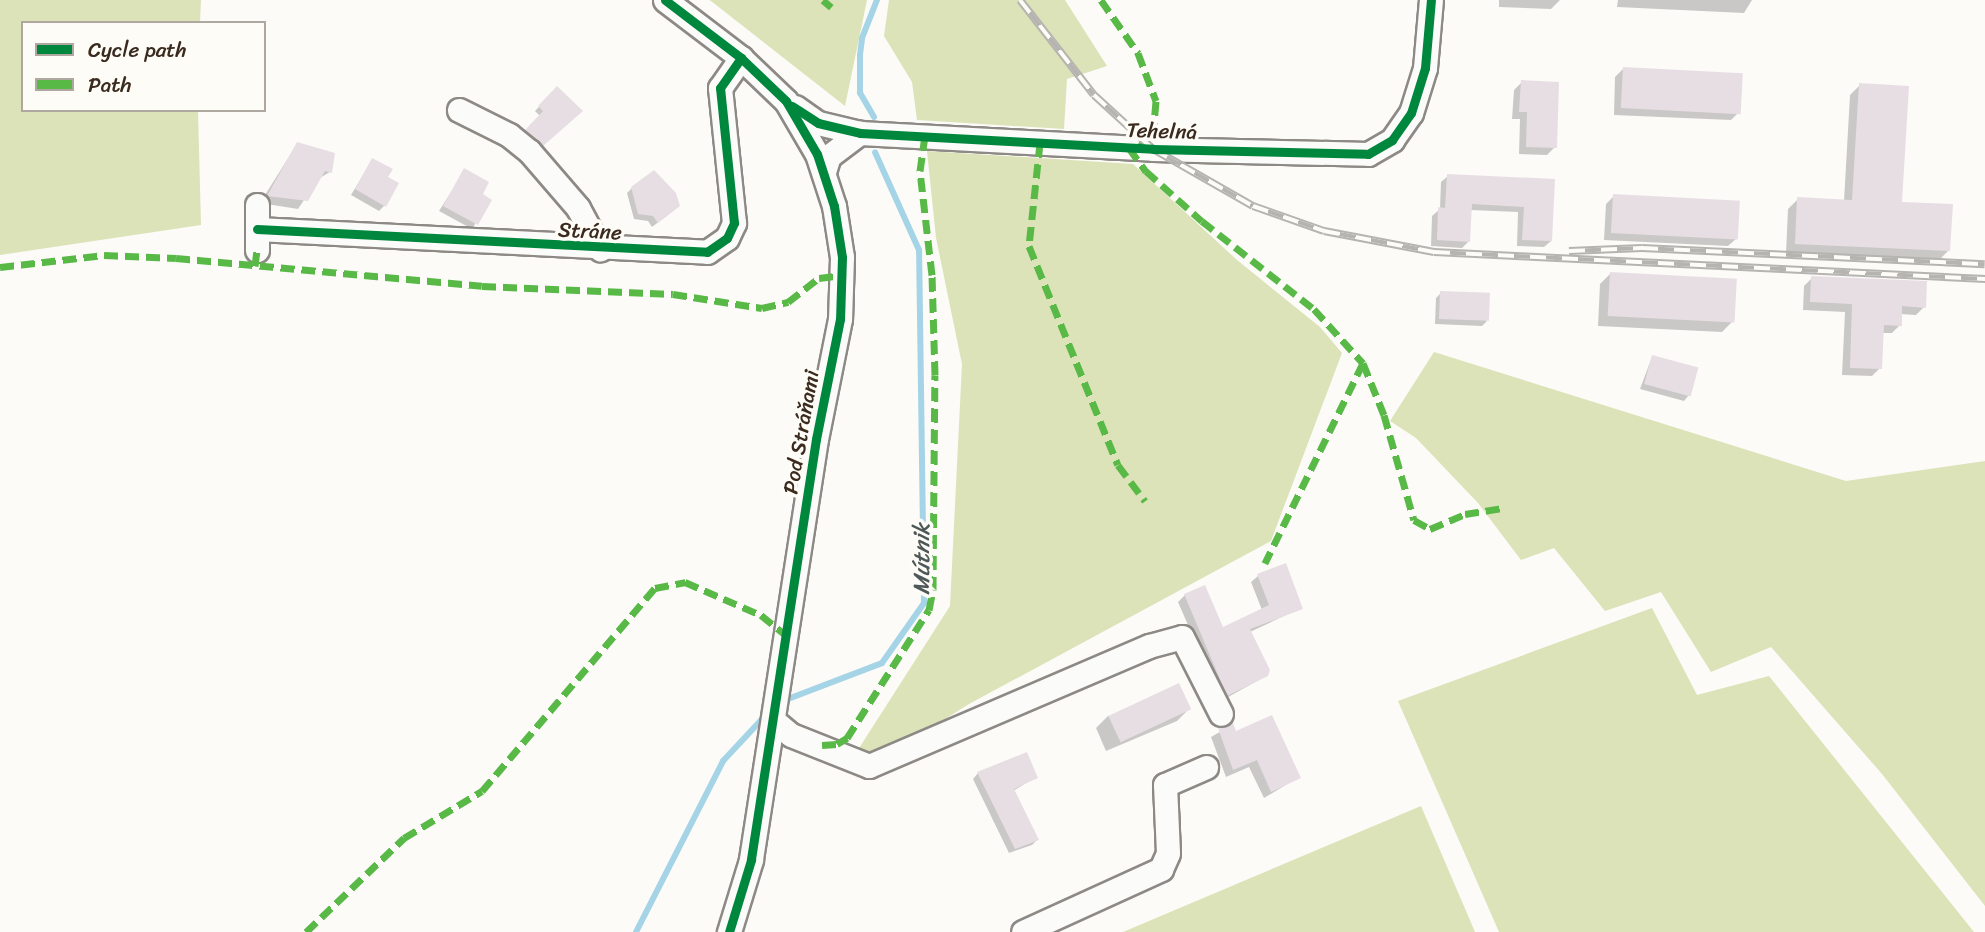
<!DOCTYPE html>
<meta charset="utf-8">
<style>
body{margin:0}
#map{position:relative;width:1985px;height:932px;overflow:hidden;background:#fcfbf8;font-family:Sriracha,sans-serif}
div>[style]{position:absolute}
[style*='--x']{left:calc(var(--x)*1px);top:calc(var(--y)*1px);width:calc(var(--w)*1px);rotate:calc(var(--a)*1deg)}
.green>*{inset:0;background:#dce3b8}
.shadow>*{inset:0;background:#0003}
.stream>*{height:6px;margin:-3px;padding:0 3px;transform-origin:3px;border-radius:3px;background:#a4d4e6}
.building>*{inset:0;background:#e7dee4;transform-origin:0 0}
.roads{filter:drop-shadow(2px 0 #8d8985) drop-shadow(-2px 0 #8d8985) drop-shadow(0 2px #8d8985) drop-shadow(0 -2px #8d8985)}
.minor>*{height:23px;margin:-11.5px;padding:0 11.5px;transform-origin:11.5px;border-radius:11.5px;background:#fbfbf9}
.rail>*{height:8px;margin-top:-4px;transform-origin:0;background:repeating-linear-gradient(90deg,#fdfcf7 0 16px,#b6b4b1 0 32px);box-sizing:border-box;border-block:2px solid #b6b4b1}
.quiet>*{height:7px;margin-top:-3.5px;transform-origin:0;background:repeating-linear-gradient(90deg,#58b947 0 14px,transparent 0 21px)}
.cycleway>*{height:9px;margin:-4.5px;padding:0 4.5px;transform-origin:4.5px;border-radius:4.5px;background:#00873e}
span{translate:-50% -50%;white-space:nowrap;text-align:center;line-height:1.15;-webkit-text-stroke:7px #fdfcf7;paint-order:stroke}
.street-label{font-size:21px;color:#3b2a1e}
.water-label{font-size:23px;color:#4f5858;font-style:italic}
.legend{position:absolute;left:21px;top:21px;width:245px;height:91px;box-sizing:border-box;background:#fdfcf7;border:2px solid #afa8a0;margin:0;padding:9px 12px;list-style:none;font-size:21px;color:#3b2a1e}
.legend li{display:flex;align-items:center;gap:14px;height:35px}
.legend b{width:35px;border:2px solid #afa8a0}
</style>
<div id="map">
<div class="green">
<i style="clip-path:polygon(0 0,201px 0,200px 23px,23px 23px,23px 110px,198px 110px,201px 225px,0 255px)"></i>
<i style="clip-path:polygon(709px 0,867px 0,845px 106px,711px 1px)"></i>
<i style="clip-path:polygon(889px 0,1065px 0,1107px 66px,1067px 79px,1064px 129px,917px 120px,912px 82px,884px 36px)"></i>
<i style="clip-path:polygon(927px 151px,1133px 164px,1237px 260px,1320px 327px,1342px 353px,1271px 541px,969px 704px,880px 760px,854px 756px,950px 606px,962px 364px,936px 238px)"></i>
<i style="clip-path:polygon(1434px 352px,1846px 481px,1985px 461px,1985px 906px,1882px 774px,1771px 647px,1711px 672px,1661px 592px,1605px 611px,1554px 548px,1521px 560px,1478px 503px,1416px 438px,1390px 421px)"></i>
<i style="clip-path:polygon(1652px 608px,1697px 695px,1769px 676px,1974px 932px,1499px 932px,1398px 701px)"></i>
<i style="clip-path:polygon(1421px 806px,1475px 932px,1123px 932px)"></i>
</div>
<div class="shadow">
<i style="clip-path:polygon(1499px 0,1560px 0,1551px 9px,1499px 7px)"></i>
<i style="clip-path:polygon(1618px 0,1752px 0,1744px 13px,1617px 7px)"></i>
<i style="clip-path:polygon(1623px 69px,1739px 112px,1731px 120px,1614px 115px,1615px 77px)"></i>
<i style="clip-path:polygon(1522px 82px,1555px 147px,1547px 155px,1519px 154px,1520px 119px,1512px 119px,1514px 90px)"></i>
<i style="clip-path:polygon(1860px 85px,1900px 203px,1949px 250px,1939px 260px,1786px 253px,1788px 209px,1798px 199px,1844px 201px,1850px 95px)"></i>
<i style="clip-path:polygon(557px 88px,576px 115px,538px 149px,522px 135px,540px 116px,535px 111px)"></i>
<i style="clip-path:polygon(297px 144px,330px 172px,318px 179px,298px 209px,260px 203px)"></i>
<i style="clip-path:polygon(372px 160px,386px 178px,384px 206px,379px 211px,351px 195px)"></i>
<i style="clip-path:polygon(465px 170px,480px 194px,490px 200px,472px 229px,439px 211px)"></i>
<i style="clip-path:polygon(1448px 176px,1554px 180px,1551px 241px,1544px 247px,1517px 246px,1518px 212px,1470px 210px,1469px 241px,1462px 248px,1431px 246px,1432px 216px,1440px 209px,1441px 182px)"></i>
<i style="clip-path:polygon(632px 188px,673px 211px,652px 227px,648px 221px,634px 219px,627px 193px)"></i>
<i style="clip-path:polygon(1614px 196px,1737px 238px,1728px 246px,1604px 240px,1606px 204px)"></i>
<i style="clip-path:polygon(1611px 273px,1733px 321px,1722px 332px,1598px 326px,1600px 284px)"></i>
<i style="clip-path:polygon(1812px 278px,1924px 307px,1916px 315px,1900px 314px,1900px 325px,1892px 333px,1882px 333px,1880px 368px,1872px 376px,1842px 375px,1845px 312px,1803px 310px,1804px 286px)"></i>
<i style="clip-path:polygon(1441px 293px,1487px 321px,1482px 326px,1435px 324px,1436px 298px)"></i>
<i style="clip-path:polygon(1652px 357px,1689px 395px,1684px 401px,1640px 389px)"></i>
<i style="clip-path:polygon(1258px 576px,1301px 608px,1250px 632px,1266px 676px,1221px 701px,1178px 602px,1185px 595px,1222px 629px,1262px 610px,1251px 582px)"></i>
<i style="clip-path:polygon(1189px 709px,1177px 721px,1106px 751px,1096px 728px,1108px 716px)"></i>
<i style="clip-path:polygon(1232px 725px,1235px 734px,1299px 777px,1264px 798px,1249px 767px,1226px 777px,1211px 737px)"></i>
<i style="clip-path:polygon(978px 773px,1036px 777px,1013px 791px,1037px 840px,1032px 845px,1009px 853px,973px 779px)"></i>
</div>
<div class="stream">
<i style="--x:874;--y:117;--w:28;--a:-120"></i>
<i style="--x:860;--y:93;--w:38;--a:-90"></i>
<i style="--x:860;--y:55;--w:17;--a:-83"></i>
<i style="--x:862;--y:38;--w:41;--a:-68.5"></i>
<i style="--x:780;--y:702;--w:109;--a:-20.9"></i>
<i style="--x:882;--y:663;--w:73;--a:-55"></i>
<i style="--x:924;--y:603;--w:353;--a:-90.8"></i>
<i style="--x:919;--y:250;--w:107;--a:-114.2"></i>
<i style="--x:636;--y:932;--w:192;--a:-63"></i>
<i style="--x:723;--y:761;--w:62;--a:-47"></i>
</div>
<div class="building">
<i style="left:1623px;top:67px;width:120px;height:41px;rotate:3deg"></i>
<i style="clip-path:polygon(1521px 80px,1559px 82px,1557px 148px,1526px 147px,1527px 112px,1519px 112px)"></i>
<i style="clip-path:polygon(1859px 83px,1909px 86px,1902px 202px,1953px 204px,1950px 251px,1795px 244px,1797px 197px,1852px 200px)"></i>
<i style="clip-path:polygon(557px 86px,583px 111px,543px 146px,525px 130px,543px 111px,538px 106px)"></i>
<i style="clip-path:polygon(297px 142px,335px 153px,332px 173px,325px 171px,308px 201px,267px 196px)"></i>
<i style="clip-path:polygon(372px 158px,393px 169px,388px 177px,399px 183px,386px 207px,355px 189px)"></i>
<i style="clip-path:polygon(464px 168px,489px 182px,483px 194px,492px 200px,478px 225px,443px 206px)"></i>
<i style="clip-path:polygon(654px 170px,676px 193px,680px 206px,658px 223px,653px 216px,638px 214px,631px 187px)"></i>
<i style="clip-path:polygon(1447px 174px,1555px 179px,1552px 241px,1522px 240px,1524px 207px,1472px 204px,1470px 242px,1437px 240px,1438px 207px,1445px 208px)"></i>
<i style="left:1613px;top:194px;width:127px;height:39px;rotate:3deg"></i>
<i style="left:1610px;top:272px;width:127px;height:44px;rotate:3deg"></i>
<i style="clip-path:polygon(1811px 276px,1927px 281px,1926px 308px,1902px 306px,1902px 326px,1884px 325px,1882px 369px,1850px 368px,1852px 304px,1810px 302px)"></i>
<i style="left:1440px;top:291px;width:50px;height:28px;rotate:2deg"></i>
<i style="left:1652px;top:355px;width:48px;height:30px;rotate:15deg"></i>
<i style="clip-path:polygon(1286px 563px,1303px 609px,1250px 629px,1270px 670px,1268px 676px,1227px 696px,1184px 594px,1205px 585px,1223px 627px,1269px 605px,1257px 574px)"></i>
<i style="left:1179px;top:683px;width:29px;height:78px;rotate:65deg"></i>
<i style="clip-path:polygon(1272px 715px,1301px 778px,1271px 792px,1257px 760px,1233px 770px,1218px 728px,1233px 723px,1236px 731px)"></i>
<i style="clip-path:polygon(1027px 752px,1038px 778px,1014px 789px,1039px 840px,1015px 849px,977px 772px)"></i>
</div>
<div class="roads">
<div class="minor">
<i style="--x:665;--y:0;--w:96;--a:37.3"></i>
<i style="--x:741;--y:58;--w:62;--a:43.7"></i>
<i style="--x:786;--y:101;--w:61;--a:59.7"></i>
<i style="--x:817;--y:154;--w:55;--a:71.9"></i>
<i style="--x:834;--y:206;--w:52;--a:81.1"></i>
<i style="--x:842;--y:257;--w:62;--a:91.8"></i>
<i style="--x:840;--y:319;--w:122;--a:101.3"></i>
<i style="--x:816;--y:439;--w:426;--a:98.8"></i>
<i style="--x:751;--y:860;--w:75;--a:107"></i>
<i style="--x:795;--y:107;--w:28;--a:35"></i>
<i style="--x:818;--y:123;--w:43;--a:13.4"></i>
<i style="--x:860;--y:133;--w:293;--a:3.1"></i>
<i style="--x:1153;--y:149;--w:215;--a:1.3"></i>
<i style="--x:1368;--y:154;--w:28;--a:-30"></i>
<i style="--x:1392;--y:140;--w:33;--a:-55"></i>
<i style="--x:1411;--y:113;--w:47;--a:-72.7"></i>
<i style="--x:1425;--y:68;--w:68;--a:-85"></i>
<i style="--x:459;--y:110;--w:56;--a:26.6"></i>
<i style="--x:509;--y:135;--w:26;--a:39"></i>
<i style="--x:529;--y:151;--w:75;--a:49.3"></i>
<i style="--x:578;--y:208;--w:47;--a:61.8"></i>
<i style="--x:824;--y:172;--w:17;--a:-73"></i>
<i style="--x:829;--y:156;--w:39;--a:-37"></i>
<i style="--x:257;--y:205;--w:45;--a:90"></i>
<i style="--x:257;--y:229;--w:451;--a:2.9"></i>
<i style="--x:707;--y:252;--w:24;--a:-35"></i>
<i style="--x:727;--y:238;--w:17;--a:-65"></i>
<i style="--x:734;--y:223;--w:136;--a:-95.9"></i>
<i style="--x:720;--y:88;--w:37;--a:-55"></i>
<i style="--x:773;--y:720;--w:23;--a:40"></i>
<i style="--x:791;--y:735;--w:84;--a:21.7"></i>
<i style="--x:869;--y:766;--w:305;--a:-23.2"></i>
<i style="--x:1149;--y:646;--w:34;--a:-15"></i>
<i style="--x:1182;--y:637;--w:86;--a:63.1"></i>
<i style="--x:1023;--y:932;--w:152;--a:-24.5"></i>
<i style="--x:1161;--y:869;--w:17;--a:-66"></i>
<i style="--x:1168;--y:853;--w:68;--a:-92.5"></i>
<i style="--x:1165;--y:785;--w:45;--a:-23.7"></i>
</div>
</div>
<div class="rail">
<i style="--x:1020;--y:0;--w:120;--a:52.1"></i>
<i style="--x:1094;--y:95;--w:80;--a:42.5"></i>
<i style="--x:1153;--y:149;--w:115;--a:29.7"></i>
<i style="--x:1253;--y:206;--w:75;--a:19.4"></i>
<i style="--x:1324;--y:231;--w:112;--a:10.8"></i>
<i style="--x:1434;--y:252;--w:552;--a:2.81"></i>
<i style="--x:1569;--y:251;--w:73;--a:-2.4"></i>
<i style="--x:1642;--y:248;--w:343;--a:2.7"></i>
</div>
<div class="quiet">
<i style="--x:823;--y:0;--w:11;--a:41"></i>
<i style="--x:1101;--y:0;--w:65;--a:55.1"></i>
<i style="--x:1138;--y:53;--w:51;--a:69.4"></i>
<i style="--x:1156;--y:101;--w:25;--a:95"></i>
<i style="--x:1154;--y:126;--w:27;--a:124"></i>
<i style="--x:1040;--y:143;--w:104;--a:96.1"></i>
<i style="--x:1029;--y:246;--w:236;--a:67.9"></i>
<i style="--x:1118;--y:465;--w:45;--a:53.1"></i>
<i style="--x:1129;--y:148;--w:29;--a:54"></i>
<i style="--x:1146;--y:171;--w:75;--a:41.8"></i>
<i style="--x:1202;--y:221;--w:142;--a:38.2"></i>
<i style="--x:1314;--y:309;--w:73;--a:47.8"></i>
<i style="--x:1363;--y:363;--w:223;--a:116.1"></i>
<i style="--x:255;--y:266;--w:16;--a:-83"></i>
<i style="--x:0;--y:267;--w:105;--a:-6.6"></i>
<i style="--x:104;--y:255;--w:72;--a:2.4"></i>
<i style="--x:176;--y:258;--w:307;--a:5.2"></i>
<i style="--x:482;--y:286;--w:191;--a:2.4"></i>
<i style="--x:673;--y:294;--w:90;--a:8.9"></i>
<i style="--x:762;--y:308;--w:27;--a:-13"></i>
<i style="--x:788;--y:302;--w:39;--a:-38"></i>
<i style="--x:819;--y:278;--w:24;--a:-7"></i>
<i style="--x:1363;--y:363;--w:56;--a:68"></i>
<i style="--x:1384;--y:415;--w:109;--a:74.1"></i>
<i style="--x:1414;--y:520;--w:18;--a:29"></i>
<i style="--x:1430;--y:529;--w:38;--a:-23"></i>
<i style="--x:1465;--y:514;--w:36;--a:-9"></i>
<i style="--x:822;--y:745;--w:15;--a:-4"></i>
<i style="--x:837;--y:744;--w:12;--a:-31"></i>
<i style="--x:847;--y:738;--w:152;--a:-57.4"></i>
<i style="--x:929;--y:610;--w:20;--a:-79"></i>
<i style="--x:933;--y:590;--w:215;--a:-89.5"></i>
<i style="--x:935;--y:375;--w:100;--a:-91.7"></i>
<i style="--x:932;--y:275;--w:105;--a:-96.6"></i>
<i style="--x:920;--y:171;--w:35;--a:-82"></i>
<i style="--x:306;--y:932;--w:136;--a:-43.8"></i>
<i style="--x:404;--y:838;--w:91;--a:-31.1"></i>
<i style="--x:482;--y:791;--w:267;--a:-49.6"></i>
<i style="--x:655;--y:588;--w:31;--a:-11"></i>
<i style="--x:685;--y:582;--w:83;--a:23.5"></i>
<i style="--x:761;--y:615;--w:32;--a:39"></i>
</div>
<div class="cycleway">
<i style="--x:665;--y:0;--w:96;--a:37.3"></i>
<i style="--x:741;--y:58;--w:62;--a:43.7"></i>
<i style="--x:786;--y:101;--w:61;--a:59.7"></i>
<i style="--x:817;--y:154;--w:55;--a:71.9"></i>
<i style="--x:834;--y:206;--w:52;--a:81.1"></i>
<i style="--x:842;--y:257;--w:62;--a:91.8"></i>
<i style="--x:840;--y:319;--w:122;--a:101.3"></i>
<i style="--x:816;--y:439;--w:426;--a:98.8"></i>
<i style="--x:751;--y:860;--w:75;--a:107"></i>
<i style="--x:792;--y:106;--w:31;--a:33"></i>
<i style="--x:818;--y:123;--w:43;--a:13.4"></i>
<i style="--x:860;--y:133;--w:293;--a:3.1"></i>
<i style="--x:1153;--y:149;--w:215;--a:1.3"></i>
<i style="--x:1368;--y:154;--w:28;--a:-30"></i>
<i style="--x:1392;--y:140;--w:33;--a:-55"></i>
<i style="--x:1411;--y:113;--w:47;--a:-72.7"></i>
<i style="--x:1425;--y:68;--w:68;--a:-85"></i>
<i style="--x:257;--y:229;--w:451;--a:2.9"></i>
<i style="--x:707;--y:252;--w:24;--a:-35"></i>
<i style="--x:727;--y:238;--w:17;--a:-65"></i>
<i style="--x:734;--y:223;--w:136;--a:-95.9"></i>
<i style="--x:720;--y:88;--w:37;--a:-55"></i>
</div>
<div class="street-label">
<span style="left:1162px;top:131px;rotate:2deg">Tehelná</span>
<span style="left:590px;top:231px;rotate:3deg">Stráne</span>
<span style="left:801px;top:432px;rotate:-80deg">Pod Stráňami</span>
</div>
<div class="water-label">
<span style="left:922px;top:559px;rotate:-90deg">Mútnik</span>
</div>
<ul class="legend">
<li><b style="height:9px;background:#00873e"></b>Cycle path</li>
<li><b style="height:9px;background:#58b947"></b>Path</li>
</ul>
</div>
